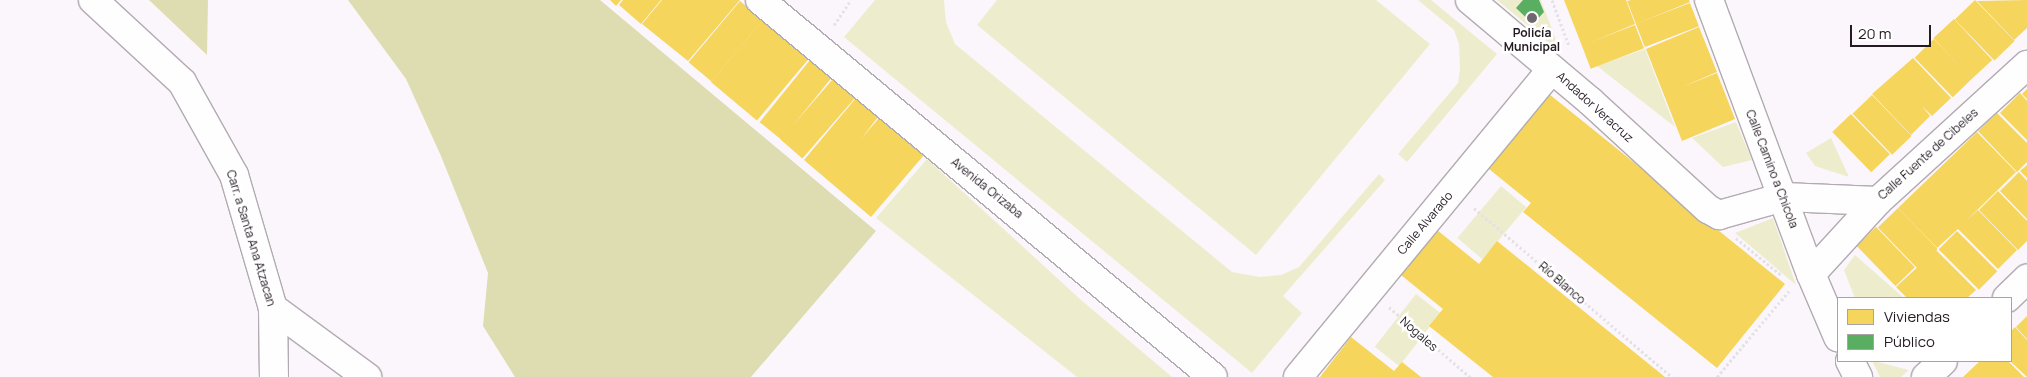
<!DOCTYPE html>
<meta charset="utf-8">
<style>
body{margin:0}
#map{position:relative;width:2027px;height:377px;overflow:hidden;background:#fbf6fb;font-family:Manrope,sans-serif}
div>[style]{position:absolute}
[style*='--x']{left:calc(var(--x)*1px);top:calc(var(--y)*1px);width:calc(var(--w)*1px);rotate:calc(var(--a)*1deg)}
.green>*{inset:0;background:#ededce;transform-origin:0 0}
.forest>*{inset:0;background:#deddb1}
.homes>*{inset:0;background:#f6d55c;transform-origin:0 0}
.public>*{inset:0;background:#5aae61}
.path>*{height:3px;margin-top:-1.5px;transform-origin:0;background:repeating-linear-gradient(90deg,#e5e2e5 0 2.5px,transparent 0 5px)}
.roads{filter:drop-shadow(1px 0 #b2abb1) drop-shadow(-1px 0 #b2abb1) drop-shadow(0 1px #b2abb1) drop-shadow(0 -1px #b2abb1)}
.minor>*{height:28px;margin:-14px;padding:0 14px;transform-origin:14px;border-radius:14px;background:#fefefe}
.dots>*{width:14px;height:14px;translate:-50% -50%;box-sizing:border-box;border:2px solid #fff;border-radius:50%}
span{translate:-50% -50%;white-space:nowrap;text-align:center;line-height:1.15;-webkit-text-stroke:5px #fff;paint-order:stroke}
.poi-label{font-size:12px;color:#231a22;font-weight:700}
.street-label{font-size:12px;color:#231a22}
.legend{position:absolute;left:1837px;top:297px;width:175px;height:65px;box-sizing:border-box;background:#fff;border:1px solid #a7a3a7;margin:0;padding:6px 9px;list-style:none;font-size:15px;color:#231a22}
.legend li{display:flex;align-items:center;gap:10px;height:25px}
.legend b{width:25px;border:1px solid #a7a3a7}
.scale{position:absolute;left:1850px;top:25px;width:81px;height:22px;box-sizing:border-box;border:2px solid #231a22;border-top:0;padding-left:6px;font-size:15px;line-height:18px;white-space:nowrap;color:#231a22;-webkit-text-stroke:4px #fff;paint-order:stroke}
</style>
<div id="map">
<div class="green">
<i style="clip-path:polygon(875px 0,944px 0,946px 22px,955px 44px,1232px 272px,1260px 277px,1281px 275px,1299px 267px,1379px 174px,1385px 180px,1283px 296px,1302px 313px,1252px 373px,844px 37px)"></i>
<i style="clip-path:polygon(997px 0,1376px 0,1430px 44px,1256px 255px,977px 25px)"></i>
<i style="clip-path:polygon(1418px 0,1431px 0,1497px 54px,1407px 162px,1398px 154px,1458px 83px,1460px 70px,1459px 44px,1454px 30px)"></i>
<i style="clip-path:polygon(1497px 0,1541px 0,1561px 53px)"></i>
<i style="clip-path:polygon(1645px 49px,1675px 127px,1597px 66px)"></i>
<i style="clip-path:polygon(1736px 122px,1752px 160px,1723px 167px,1692px 138px)"></i>
<i style="clip-path:polygon(1831px 138px,1849px 177px,1815px 166px,1806px 153px)"></i>
<i style="clip-path:polygon(927px 159px,1080px 299px,1172px 377px,1077px 377px,876px 218px)"></i>
<i style="left:1501px;top:186px;width:33px;height:68px;rotate:40deg"></i>
<i style="clip-path:polygon(1773px 218px,1796px 285px,1735px 233px)"></i>
<i style="clip-path:polygon(1855px 255px,1904px 298px,1855px 298px,1844px 270px)"></i>
<i style="left:1416px;top:294px;width:31px;height:67px;rotate:38deg"></i>
<i style="clip-path:polygon(1872px 361px,1874px 361px,1909px 370px,1901px 377px,1880px 377px)"></i>
</div>
<div class="forest">
<i style="clip-path:polygon(149px 0,208px 0,207px 55px)"></i>
<i style="clip-path:polygon(348px 0,600px 0,876px 231px,751px 377px,515px 377px,483px 326px,488px 273px,441px 156px,406px 79px)"></i>
</div>
<div class="homes">
<i style="clip-path:polygon(610px 0,621px 0,616px 6px)"></i>
<i style="clip-path:polygon(623px 0,661px 0,641px 24px,619px 5px)"></i>
<i style="clip-path:polygon(662px 0,740px 0,688px 61px,642px 24px)"></i>
<i style="clip-path:polygon(1564px 0,1626px 0,1635px 24px,1582px 46px)"></i>
<i style="clip-path:polygon(1631px 0,1689px 0,1690px 2px,1636px 24px,1627px 1px)"></i>
<i style="left:1975px;top:0;width:57px;height:28px;rotate:46deg"></i>
<i style="clip-path:polygon(2027px 0,2027px 28px,2014px 40px,1977px 1px)"></i>
<i style="left:740px;top:1px;width:30px;height:80px;rotate:40deg"></i>
<i style="left:1690px;top:3px;width:25px;height:58px;rotate:69deg"></i>
<i style="left:1954px;top:19px;width:56px;height:28px;rotate:47deg"></i>
<i style="left:763px;top:20px;width:60px;height:81px;rotate:40deg"></i>
<i style="left:1635px;top:25px;width:25px;height:57px;rotate:69deg"></i>
<i style="clip-path:polygon(1699px 27px,1717px 72px,1682px 87px,1717px 73px,1735px 119px,1682px 141px,1646px 49px)"></i>
<i style="left:1934px;top:39px;width:55px;height:27px;rotate:46deg"></i>
<i style="clip-path:polygon(1913px 58px,1951px 98px,1932px 116px,1922px 106px,1930px 116px,1911px 135px,1872px 94px)"></i>
<i style="left:810px;top:60px;width:28px;height:80px;rotate:39deg"></i>
<i style="left:833px;top:79px;width:29px;height:80px;rotate:41deg"></i>
<i style="clip-path:polygon(2027px 89px,2027px 99px,2022px 94px)"></i>
<i style="clip-path:polygon(2020px 93px,2027px 101px,2027px 140px,2000px 113px)"></i>
<i style="clip-path:polygon(1549px 94px,1785px 284px,1717px 368px,1523px 212px,1531px 203px,1489px 169px)"></i>
<i style="left:1872px;top:95px;width:57px;height:27px;rotate:46deg"></i>
<i style="clip-path:polygon(856px 98px,878px 117px,861px 139px,879px 118px,924px 155px,871px 217px,804px 160px)"></i>
<i style="clip-path:polygon(1997px 113px,2027px 143px,2027px 162px,2017px 172px,1978px 131px)"></i>
<i style="left:1851px;top:114px;width:56px;height:26px;rotate:46deg"></i>
<i style="clip-path:polygon(1977px 132px,2016px 172px,1965px 222px,1978px 210px,2017px 250px,1998px 269px,1958px 229px,1937px 248px,1898px 208px)"></i>
<i style="clip-path:polygon(2027px 165px,2027px 178px,2020px 171px)"></i>
<i style="clip-path:polygon(2019px 172px,2027px 181px,2027px 219px,2000px 191px)"></i>
<i style="clip-path:polygon(1998px 191px,2027px 221px,2027px 241px,2018px 250px,1979px 210px)"></i>
<i style="left:1898px;top:208px;width:57px;height:28px;rotate:46deg"></i>
<i style="left:1876px;top:227px;width:56px;height:27px;rotate:46deg"></i>
<i style="clip-path:polygon(1437px 230px,1479px 264px,1497px 241px,1665px 377px,1493px 377px,1429px 326px,1443px 309px,1401px 275px)"></i>
<i style="left:1957px;top:231px;width:57px;height:26px;rotate:45deg"></i>
<i style="clip-path:polygon(1936px 250px,1976px 290px,1967px 298px,1907px 298px,1896px 287px)"></i>
<i style="clip-path:polygon(2027px 316px,2027px 339px,2016px 327px)"></i>
<i style="clip-path:polygon(2015px 327px,2027px 340px,2027px 377px,2011px 362px,2011px 331px)"></i>
<i style="clip-path:polygon(1351px 337px,1394px 371px,1402px 362px,1421px 377px,1320px 377px)"></i>
<i style="clip-path:polygon(1980px 361px,2008px 361px,2024px 377px,1963px 377px)"></i>
</div>
<div class="public">
<i style="clip-path:polygon(1523px 0,1539px 0,1544px 12px,1533px 24px,1516px 8px)"></i>
</div>
<div class="path">
<i style="--x:1552;--y:0;--w:49;--a:69.7"></i>
<i style="--x:834;--y:25;--w:30;--a:-56"></i>
<i style="--x:1474;--y:208;--w:260;--a:40.5"></i>
<i style="--x:1736;--y:238;--w:58;--a:39.4"></i>
<i style="--x:1389;--y:307;--w:107;--a:40.8"></i>
<i style="--x:1717;--y:377;--w:112;--a:-50.1"></i>
</div>
<div class="roads">
<div class="minor">
<i style="--x:93;--y:0;--w:121;--a:42.7"></i>
<i style="--x:182;--y:82;--w:107;--a:60.8"></i>
<i style="--x:234;--y:175;--w:139;--a:73.7"></i>
<i style="--x:273;--y:308;--w:69;--a:89.2"></i>
<i style="--x:760;--y:0;--w:589;--a:39.77"></i>
<i style="--x:1470;--y:0;--w:157;--a:40.1"></i>
<i style="--x:1590;--y:101;--w:160;--a:42.5"></i>
<i style="--x:1708;--y:209;--w:13;--a:29"></i>
<i style="--x:1719;--y:215;--w:67;--a:-15.5"></i>
<i style="--x:1784;--y:197;--w:94;--a:2.4"></i>
<i style="--x:1878;--y:201;--w:202;--a:-42.4"></i>
<i style="--x:1709;--y:0;--w:292;--a:69.6"></i>
<i style="--x:1811;--y:274;--w:69;--a:66.8"></i>
<i style="--x:1811;--y:274;--w:99;--a:-47.5"></i>
<i style="--x:2007;--y:298;--w:28;--a:-44"></i>
<i style="--x:273;--y:308;--w:117;--a:36.3"></i>
<i style="--x:1850;--y:361;--w:18;--a:63"></i>
<i style="--x:1298;--y:377;--w:399;--a:-50.5"></i>
<i style="--x:1926;--y:377;--w:23;--a:-43"></i>
</div>
</div>
<div class="dots">
<i style="left:1532px;top:18px;background:#6f676e"></i>
</div>
<div class="poi-label">
<span style="left:1532px;top:40px">Policía<br>Municipal</span>
</div>
<div class="street-label">
<span style="left:1595px;top:107px;rotate:42deg">Andador Veracruz</span>
<span style="left:1928px;top:154px;rotate:-42deg">Calle Fuente de Cibeles</span>
<span style="left:1772px;top:169px;rotate:69deg">Calle Camino a Chicola</span>
<span style="left:987px;top:188px;rotate:39deg">Avenida Orizaba</span>
<span style="left:1425px;top:223px;rotate:-50deg">Calle Alvarado</span>
<span style="left:251px;top:238px;rotate:73deg">Carr. a Santa Ana Atzacan</span>
<span style="left:1562px;top:283px;rotate:41deg">Río Blanco</span>
<span style="left:1419px;top:334px;rotate:41deg">Nogales</span>
</div>
<ul class="legend">
<li><b style="height:14px;background:#f6d55c"></b>Viviendas</li>
<li><b style="height:14px;background:#5aae61"></b>Público</li>
</ul>
<div class="scale">20 m</div>
</div>
